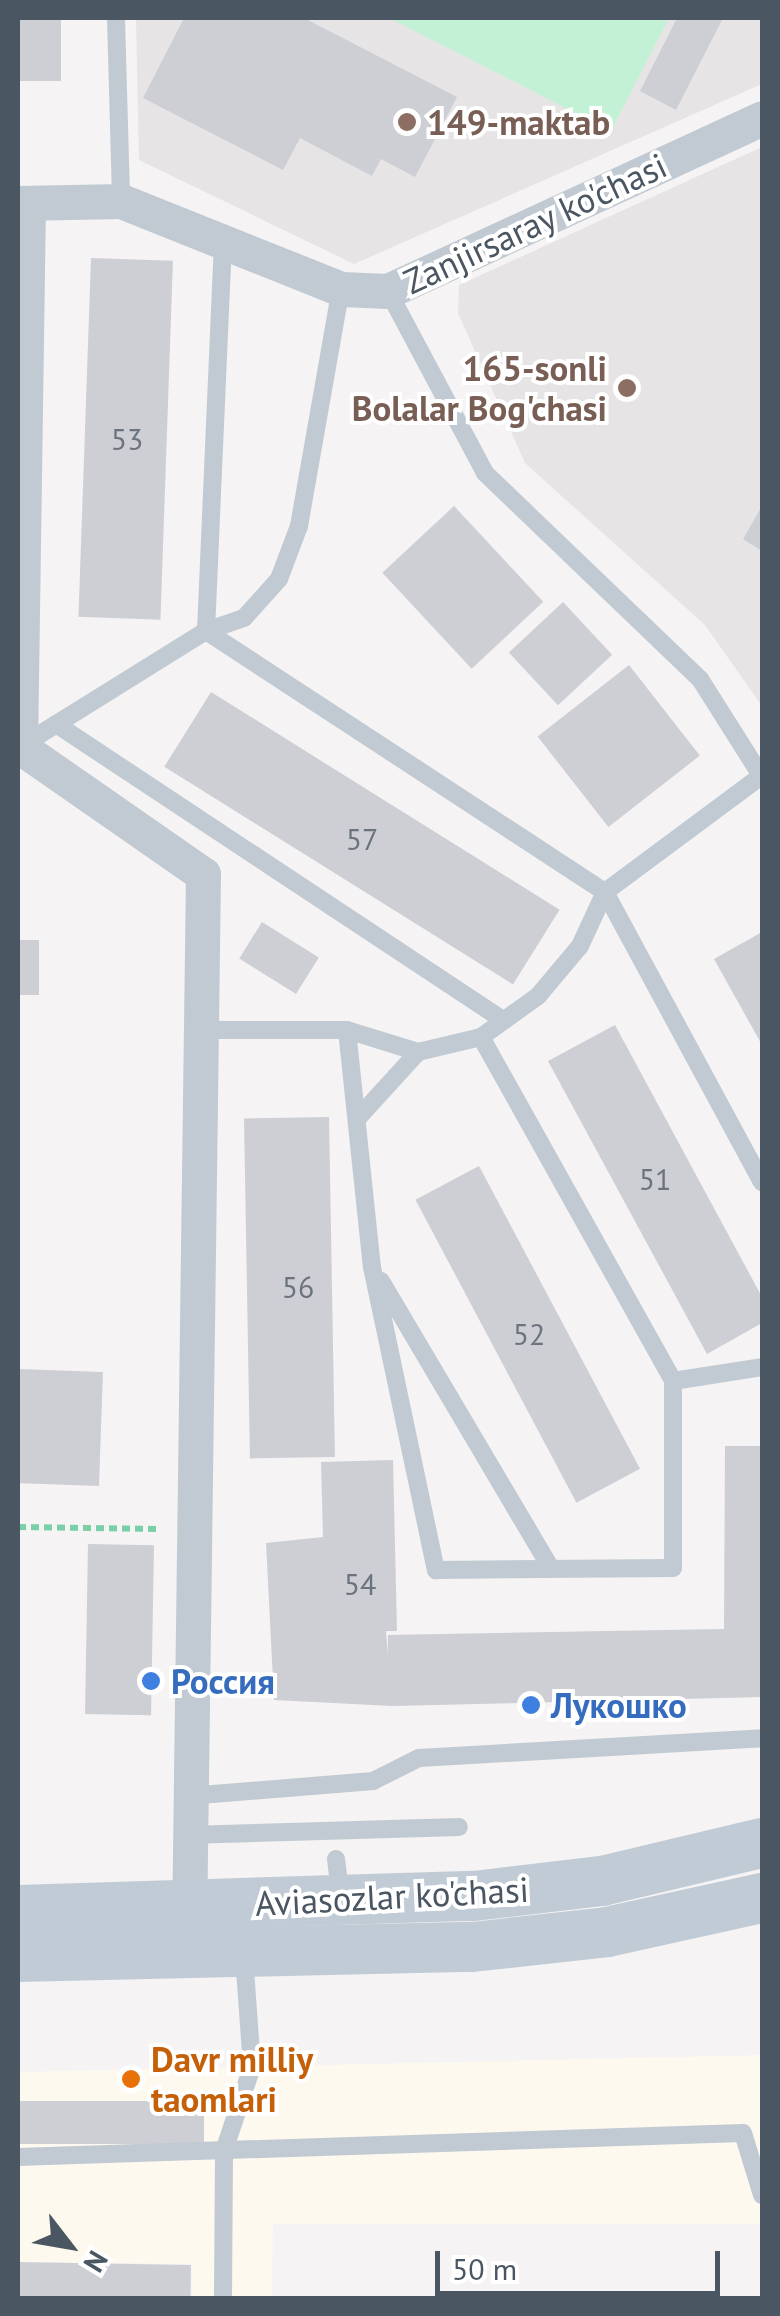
<!DOCTYPE html>
<meta charset="utf-8">
<style>
body{margin:0}
#map{position:relative;width:780px;height:2316px;overflow:hidden;background:#f5f3f3;font-family:"PT Sans",sans-serif}
div>[style]{position:absolute}
[style*='--x']{left:calc(var(--x)*1px);top:calc(var(--y)*1px);width:calc(var(--w)*1px);rotate:calc(var(--a)*1deg)}
.commercial>*{inset:0;background:#fdf9ef}
.education>*{inset:0;background:#e6e4e5}
.green>*{inset:0;background:#c3f1d5}
.building>*{inset:0;background:#cdcfd5;transform-origin:0 0}
.path>*{height:6px;margin-top:-3px;transform-origin:0;background:repeating-linear-gradient(90deg,#7ad0a6 0 8px,transparent 0 13px)}
.service>*{height:18px;margin:-9px;padding:0 9px;transform-origin:9px;border-radius:9px;background:#c1cad2}
.minor>*{height:35px;margin:-17.5px;padding:0 17.5px;transform-origin:17.5px;border-radius:17.5px;background:#c1cad2}
.secondary>*{height:50px;margin:-25px;padding:0 25px;transform-origin:25px;border-radius:25px;background:#c1cbd6}
.dots>*{width:28px;height:28px;translate:-50% -50%;box-sizing:border-box;border:5px solid #fff;border-radius:50%}
span{translate:-50% -50%;white-space:nowrap;text-align:center;line-height:1.15;-webkit-text-stroke:8px #fff;paint-order:stroke}
.number-label{font-size:30px;color:#6b747e}
.number-label span{-webkit-text-stroke-width:0}
.education-label{font-size:35px;color:#785e54;font-weight:700}
.left{translate:0 -50%;text-align:left}
.right{translate:-100% -50%;text-align:right}
.street-label{font-size:35px;color:#4a5661}
.shop-label{font-size:35px;color:#366cbe;font-weight:700}
.food-label{font-size:35px;color:#c56008;font-weight:700}
.frame{position:absolute;inset:0;border:20px solid #4a5661;pointer-events:none}
.north{position:absolute;left:20px;top:2196px;width:100px;height:100px;-webkit-text-stroke:8px #fff;paint-order:stroke;rotate:121deg;font-size:28px;font-weight:700;line-height:40px;text-align:center;color:#4a5661}
.north::after{content:'';display:block;margin:auto;width:35px;height:45px;background:#4a5661;clip-path:polygon(50% 0,100% 100%,50% 72%,0 100%)}
.scale{position:absolute;left:435px;top:2251px;width:285px;height:45px;box-sizing:border-box;border:5px solid #4a5661;border-top:0;padding-left:12px;font-size:30px;line-height:35px;white-space:nowrap;color:#4a5661;-webkit-text-stroke:8px #fff;paint-order:stroke}
</style>
<div id="map">
<div class="commercial">
<i style="clip-path:polygon(762px 2055px,762px 2224px,273px 2224px,272px 2298px,192px 2298px,191px 2264px,18px 2262px,18px 2072px)"></i>
</div>
<div class="education">
<i style="clip-path:polygon(136px 18px,762px 18px,762px 84px,354px 264px,139px 160px)"></i>
<i style="clip-path:polygon(762px 147px,762px 706px,705px 625px,525px 463px,458px 313px,459px 285px)"></i>
</div>
<div class="green">
<i style="clip-path:polygon(389px 18px,669px 18px,611px 131px)"></i>
</div>
<div class="building">
<i style="left:18px;top:18px;width:43px;height:63px"></i>
<i style="clip-path:polygon(184px 18px,304px 18px,457px 97px,415px 177px,381px 159px,372px 176px,300px 138px,283px 170px,143px 98px)"></i>
<i style="clip-path:polygon(677px 18px,723px 18px,676px 110px,640px 91px)"></i>
<i style="left:91px;top:258px;width:82px;height:359px;rotate:2deg"></i>
<i style="left:454px;top:506px;width:131px;height:98px;rotate:47deg"></i>
<i style="clip-path:polygon(762px 506px,762px 551px,743px 539px)"></i>
<i style="left:563px;top:602px;width:72px;height:74px;rotate:47deg"></i>
<i style="left:629px;top:665px;width:115px;height:116px;rotate:52deg"></i>
<i style="left:211px;top:692px;width:411px;height:88px;rotate:32deg"></i>
<i style="left:262px;top:922px;width:67px;height:43px;rotate:32deg"></i>
<i style="clip-path:polygon(762px 932px,762px 1045px,714px 959px)"></i>
<i style="left:18px;top:940px;width:21px;height:55px"></i>
<i style="clip-path:polygon(615px 1025px,762px 1297px,762px 1323px,707px 1354px,548px 1061px)"></i>
<i style="left:329px;top:1117px;width:340px;height:85px;rotate:89deg"></i>
<i style="left:479px;top:1166px;width:343px;height:72px;rotate:62deg"></i>
<i style="left:18px;top:1369px;width:85px;height:114px;rotate:2deg"></i>
<i style="clip-path:polygon(725px 1446px,762px 1446px,762px 1697px,392px 1706px,274px 1700px,266px 1543px,323px 1537px,321px 1462px,393px 1460px,397px 1631px,386px 1631px,388px 1654px,388px 1635px,724px 1629px)"></i>
<i style="left:88px;top:1544px;width:66px;height:170px;rotate:1deg"></i>
<i style="left:18px;top:2101px;width:186px;height:43px"></i>
<i style="left:18px;top:2262px;width:173px;height:36px;rotate:1deg"></i>
</div>
<div class="path">
<i style="--x:18;--y:1527;--w:142;--a:0.8"></i>
</div>
<div class="service">
<i style="--x:116;--y:18;--w:183;--a:88.4"></i>
<i style="--x:388;--y:291;--w:206;--a:61.9"></i>
<i style="--x:485;--y:473;--w:298;--a:43.8"></i>
<i style="--x:700;--y:679;--w:116;--a:57.7"></i>
<i style="--x:206;--y:631;--w:477;--a:33.2"></i>
<i style="--x:605;--y:892;--w:194;--a:-36.6"></i>
<i style="--x:206;--y:631;--w:392;--a:-87.5"></i>
<i style="--x:56;--y:724;--w:536;--a:33.51"></i>
<i style="--x:18;--y:748;--w:221;--a:-31.9"></i>
<i style="--x:206;--y:631;--w:40;--a:-18.9"></i>
<i style="--x:244;--y:618;--w:52;--a:-48.1"></i>
<i style="--x:279;--y:579;--w:57;--a:-69.3"></i>
<i style="--x:299;--y:526;--w:241;--a:-80"></i>
<i style="--x:605;--y:892;--w:330;--a:61.6"></i>
<i style="--x:203;--y:1030;--w:144;--a:0"></i>
<i style="--x:347;--y:1030;--w:238;--a:84"></i>
<i style="--x:372;--y:1267;--w:310;--a:78.1"></i>
<i style="--x:436;--y:1570;--w:237;--a:-0.5"></i>
<i style="--x:673;--y:1568;--w:187;--a:-90"></i>
<i style="--x:673;--y:1381;--w:90;--a:-8.9"></i>
<i style="--x:347;--y:1030;--w:74;--a:17.2"></i>
<i style="--x:418;--y:1052;--w:65;--a:-13.4"></i>
<i style="--x:481;--y:1037;--w:70;--a:-35.7"></i>
<i style="--x:538;--y:996;--w:65;--a:-50"></i>
<i style="--x:580;--y:946;--w:60;--a:-65.2"></i>
<i style="--x:481;--y:1037;--w:394;--a:60.8"></i>
<i style="--x:357;--y:1119;--w:91;--a:-47.7"></i>
<i style="--x:381;--y:1281;--w:334;--a:59.4"></i>
<i style="--x:188;--y:1796;--w:186;--a:-4.6"></i>
<i style="--x:373;--y:1781;--w:51;--a:-26.6"></i>
<i style="--x:419;--y:1758;--w:344;--a:-3.3"></i>
<i style="--x:188;--y:1835;--w:271;--a:-1.7"></i>
<i style="--x:336;--y:1859;--w:40;--a:82.9"></i>
<i style="--x:18;--y:2157;--w:725;--a:-1.9"></i>
<i style="--x:743;--y:2133;--w:65;--a:73"></i>
<i style="--x:223;--y:2298;--w:147;--a:-89.6"></i>
<i style="--x:224;--y:2151;--w:89;--a:-71.6"></i>
<i style="--x:252;--y:2067;--w:112;--a:-94.1"></i>
</div>
<div class="minor">
<i style="--x:18;--y:203;--w:103;--a:-1.1"></i>
<i style="--x:121;--y:201;--w:237;--a:21.8"></i>
<i style="--x:341;--y:289;--w:47;--a:2.4"></i>
<i style="--x:388;--y:291;--w:412;--a:-24.8"></i>
<i style="--x:28;--y:203;--w:544;--a:90.84"></i>
<i style="--x:20;--y:747;--w:223;--a:34.8"></i>
<i style="--x:203;--y:874;--w:1051;--a:90.76"></i>
</div>
<div class="secondary">
<i style="--x:18;--y:1910;--w:456;--a:-1.8"></i>
<i style="--x:474;--y:1896;--w:129;--a:-6.7"></i>
<i style="--x:602;--y:1881;--w:164;--a:-13.4"></i>
<i style="--x:18;--y:1957;--w:454;--a:-1.3"></i>
<i style="--x:472;--y:1947;--w:136;--a:-6.3"></i>
<i style="--x:607;--y:1932;--w:159;--a:-12.4"></i>
</div>
<div class="dots">
<i style="left:407px;top:122px;background:#8d6e63"></i>
<i style="left:627px;top:388px;background:#8d6e63"></i>
<i style="left:151px;top:1681px;background:#3f7fe0"></i>
<i style="left:531px;top:1705px;background:#3f7fe0"></i>
<i style="left:131px;top:2079px;background:#e8710a"></i>
</div>
<div class="number-label">
<span style="left:127px;top:439px">53</span>
<span style="left:362px;top:839px">57</span>
<span style="left:655px;top:1179px">51</span>
<span style="left:298px;top:1287px">56</span>
<span style="left:529px;top:1334px">52</span>
<span style="left:360px;top:1584px">54</span>
</div>
<div class="education-label">
<span class="left" style="left:427px;top:122px">149-maktab</span>
<span class="right" style="left:607px;top:388px">165-sonli<br>Bolalar Bog'chasi</span>
</div>
<div class="street-label">
<span style="left:535px;top:223px;rotate:-25deg">Zanjirsaray ko'chasi</span>
<span style="left:392px;top:1896px;rotate:-3deg">Aviasozlar ko'chasi</span>
</div>
<div class="shop-label">
<span class="left" style="left:171px;top:1681px">Россия</span>
<span class="left" style="left:551px;top:1705px">Лукошко</span>
</div>
<div class="food-label">
<span class="left" style="left:151px;top:2079px">Davr milliy<br>taomlari</span>
</div>
<div class="frame"></div>
<div class="north">N</div>
<div class="scale">50 m</div>
</div>
